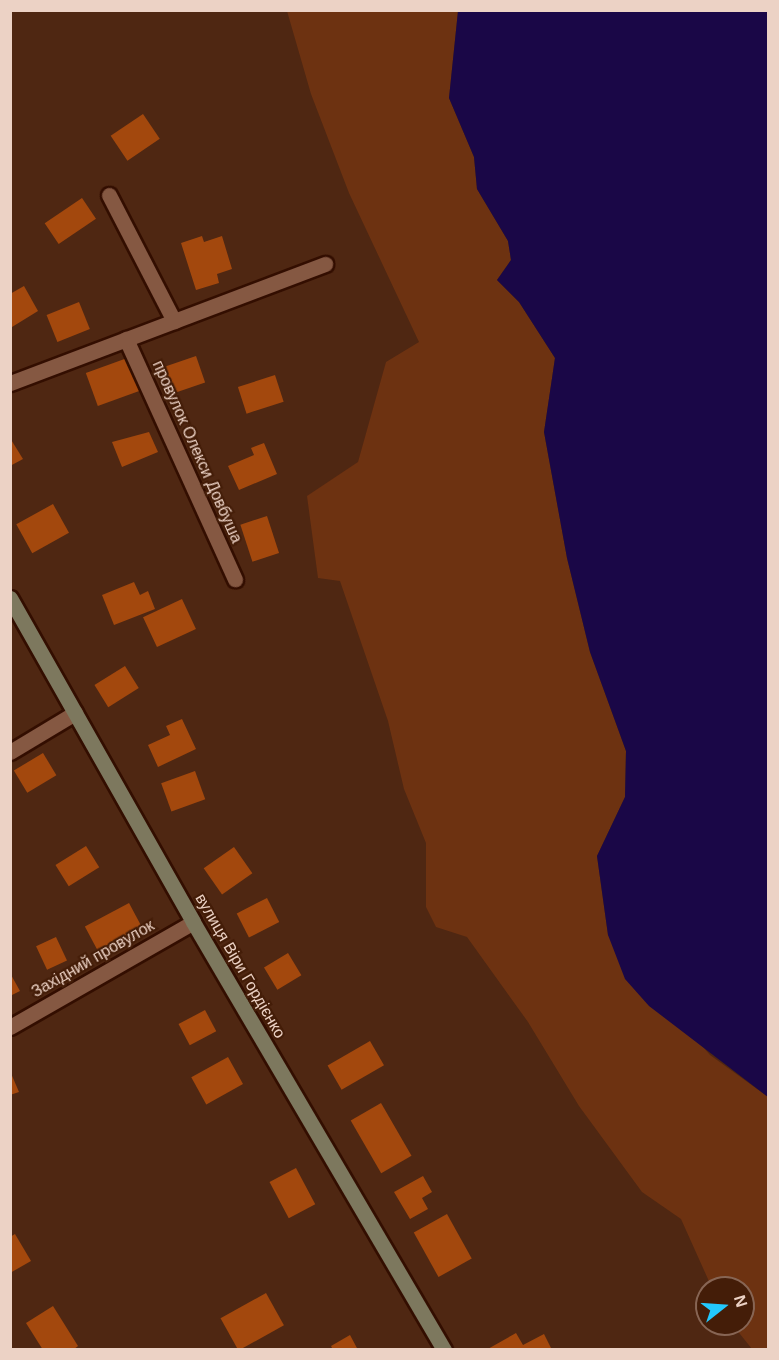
<!DOCTYPE html>
<meta charset="utf-8">
<style>
body{margin:0}
#map{position:relative;width:779px;height:1360px;overflow:hidden;background:#4f2712;font-family:Arial,sans-serif}
div>[style]{position:absolute}
[style*='--x']{left:calc(var(--x)*1px);top:calc(var(--y)*1px);width:calc(var(--w)*1px);rotate:calc(var(--a)*1deg)}
.green>*{inset:0;background:#6d3211}
.water>*{inset:0;background:#1a0747}
.building>*{inset:0;background:#a3480d;transform-origin:0 0}
.roads{filter:drop-shadow(2px 0 #330e00) drop-shadow(-2px 0 #330e00) drop-shadow(0 2px #330e00) drop-shadow(0 -2px #330e00)}
.street>*{height:15px;margin:-7.5px;padding:0 7.5px;transform-origin:7.5px;border-radius:7.5px;background:#855842}
.secondary>*{height:15px;margin:-7.5px;padding:0 7.5px;transform-origin:7.5px;border-radius:7.5px;background:#7d785e}
span{translate:-50% -50%;white-space:nowrap;text-align:center;line-height:1.15;-webkit-text-stroke:4.5px #441d08;paint-order:stroke}
.street-label{font-size:16px;color:#ecd2c5}
.frame{position:absolute;inset:0;border:12px solid #ecd2c5;pointer-events:none}
.north{position:absolute;left:695px;top:1276px;width:60px;height:60px;box-sizing:border-box;background:#441d08;border:2px solid #876554;border-radius:50%;rotate:73deg;font-size:16px;font-weight:700;line-height:24px;text-align:center;color:#ecd2c5}
.north::after{content:'';display:block;margin:auto;width:21px;height:27px;background:#23c9fe;clip-path:polygon(50% 0,100% 100%,50% 72%,0 100%)}
</style>
<div id="map">
<div class="green">
<i style="clip-path:polygon(287px 11px,458px 11px,449px 98px,474px 157px,477px 189px,508px 241px,511px 260px,497px 280px,519px 302px,555px 358px,544px 432px,567px 558px,590px 652px,626px 751px,625px 797px,597px 856px,608px 935px,710px 1055px,768px 1097px,768px 1349px,752px 1349px,732px 1324px,743px 1324px,743px 1288px,712px 1288px,681px 1219px,642px 1192px,579px 1106px,528px 1022px,467px 937px,436px 927px,426px 907px,426px 843px,404px 789px,388px 721px,340px 581px,318px 578px,307px 496px,358px 462px,386px 362px,419px 342px,349px 193px,311px 94px)"></i>
</div>
<div class="water">
<i style="clip-path:polygon(458px 11px,768px 11px,768px 1097px,649px 1006px,625px 979px,608px 935px,597px 856px,625px 797px,626px 751px,590px 652px,567px 558px,544px 432px,555px 358px,519px 302px,497px 280px,511px 260px,508px 241px,477px 189px,474px 157px,449px 98px)"></i>
</div>
<div class="building">
<i style="left:143px;top:114px;width:30px;height:39px;rotate:56deg"></i>
<i style="left:82px;top:198px;width:25px;height:45px;rotate:56deg"></i>
<i style="clip-path:polygon(202px 236px,204px 242px,222px 236px,232px 269px,217px 274px,219px 283px,196px 290px,181px 243px)"></i>
<i style="clip-path:polygon(24px 286px,38px 311px,12px 327px,10px 294px)"></i>
<i style="left:79px;top:302px;width:29px;height:35px;rotate:68deg"></i>
<i style="left:196px;top:356px;width:28px;height:34px;rotate:71deg"></i>
<i style="left:130px;top:357px;width:35px;height:47px;rotate:70deg"></i>
<i style="left:275px;top:375px;width:28px;height:39px;rotate:72deg"></i>
<i style="clip-path:polygon(149px 432px,158px 452px,122px 467px,112px 442px)"></i>
<i style="clip-path:polygon(10px 438px,23px 459px,10px 466px)"></i>
<i style="clip-path:polygon(264px 443px,277px 474px,239px 490px,228px 466px,254px 455px,251px 448px)"></i>
<i style="left:53px;top:504px;width:33px;height:42px;rotate:61deg"></i>
<i style="left:267px;top:516px;width:39px;height:28px;rotate:72deg"></i>
<i style="clip-path:polygon(134px 582px,140px 595px,148px 591px,155px 609px,114px 625px,102px 595px)"></i>
<i style="left:182px;top:599px;width:33px;height:43px;rotate:65deg"></i>
<i style="left:125px;top:666px;width:26px;height:36px;rotate:58deg"></i>
<i style="clip-path:polygon(182px 719px,196px 749px,158px 767px,148px 745px,170px 735px,166px 726px)"></i>
<i style="left:43px;top:753px;width:26px;height:34px;rotate:59deg"></i>
<i style="left:195px;top:771px;width:30px;height:36px;rotate:70deg"></i>
<i style="left:86px;top:846px;width:25px;height:36px;rotate:58deg"></i>
<i style="left:234px;top:847px;width:32px;height:37px;rotate:55deg"></i>
<i style="left:267px;top:898px;width:27px;height:34px;rotate:63deg"></i>
<i style="left:129px;top:903px;width:27px;height:50px;rotate:62deg"></i>
<i style="left:56px;top:937px;width:26px;height:22px;rotate:65deg"></i>
<i style="left:288px;top:953px;width:26px;height:28px;rotate:59deg"></i>
<i style="clip-path:polygon(10px 973px,20px 991px,10px 996px)"></i>
<i style="left:205px;top:1010px;width:24px;height:30px;rotate:62deg"></i>
<i style="left:370px;top:1041px;width:28px;height:49px;rotate:60deg"></i>
<i style="left:228px;top:1057px;width:31px;height:42px;rotate:61deg"></i>
<i style="clip-path:polygon(10px 1071px,19px 1092px,10px 1095px)"></i>
<i style="left:381px;top:1103px;width:61px;height:35px;rotate:60deg"></i>
<i style="left:296px;top:1168px;width:41px;height:30px;rotate:62deg"></i>
<i style="clip-path:polygon(423px 1176px,432px 1192px,422px 1198px,428px 1209px,410px 1219px,394px 1192px)"></i>
<i style="left:447px;top:1214px;width:51px;height:38px;rotate:61deg"></i>
<i style="clip-path:polygon(15px 1234px,31px 1261px,10px 1273px,10px 1237px)"></i>
<i style="left:266px;top:1293px;width:37px;height:52px;rotate:61deg"></i>
<i style="clip-path:polygon(53px 1306px,78px 1346px,73px 1350px,43px 1350px,26px 1323px)"></i>
<i style="clip-path:polygon(516px 1333px,523px 1345px,544px 1334px,552px 1350px,486px 1350px)"></i>
<i style="clip-path:polygon(350px 1335px,358px 1350px,333px 1350px,331px 1346px)"></i>
</div>
<div class="roads">
<div class="street">
<i style="--x:109;--y:195;--w:142;--a:62.7"></i>
<i style="--x:126;--y:339;--w:264;--a:65.6"></i>
<i style="--x:10;--y:383;--w:337;--a:-20.7"></i>
<i style="--x:10;--y:752;--w:76;--a:-31"></i>
<i style="--x:10;--y:1027;--w:211;--a:-29.8"></i>
</div>
<div class="secondary">
<i style="--x:10;--y:598;--w:372;--a:60.5"></i>
<i style="--x:193;--y:922;--w:496;--a:59.6"></i>
</div>
</div>
<div class="street-label">
<span style="left:197px;top:452px;rotate:66deg">провулок Олекси Довбуша</span>
<span style="left:93px;top:959px;rotate:-30deg">Західний провулок</span>
<span style="left:240px;top:966px;rotate:60deg">вулиця Віри Гордієнко</span>
</div>
<div class="frame"></div>
<div class="north">N</div>
</div>
